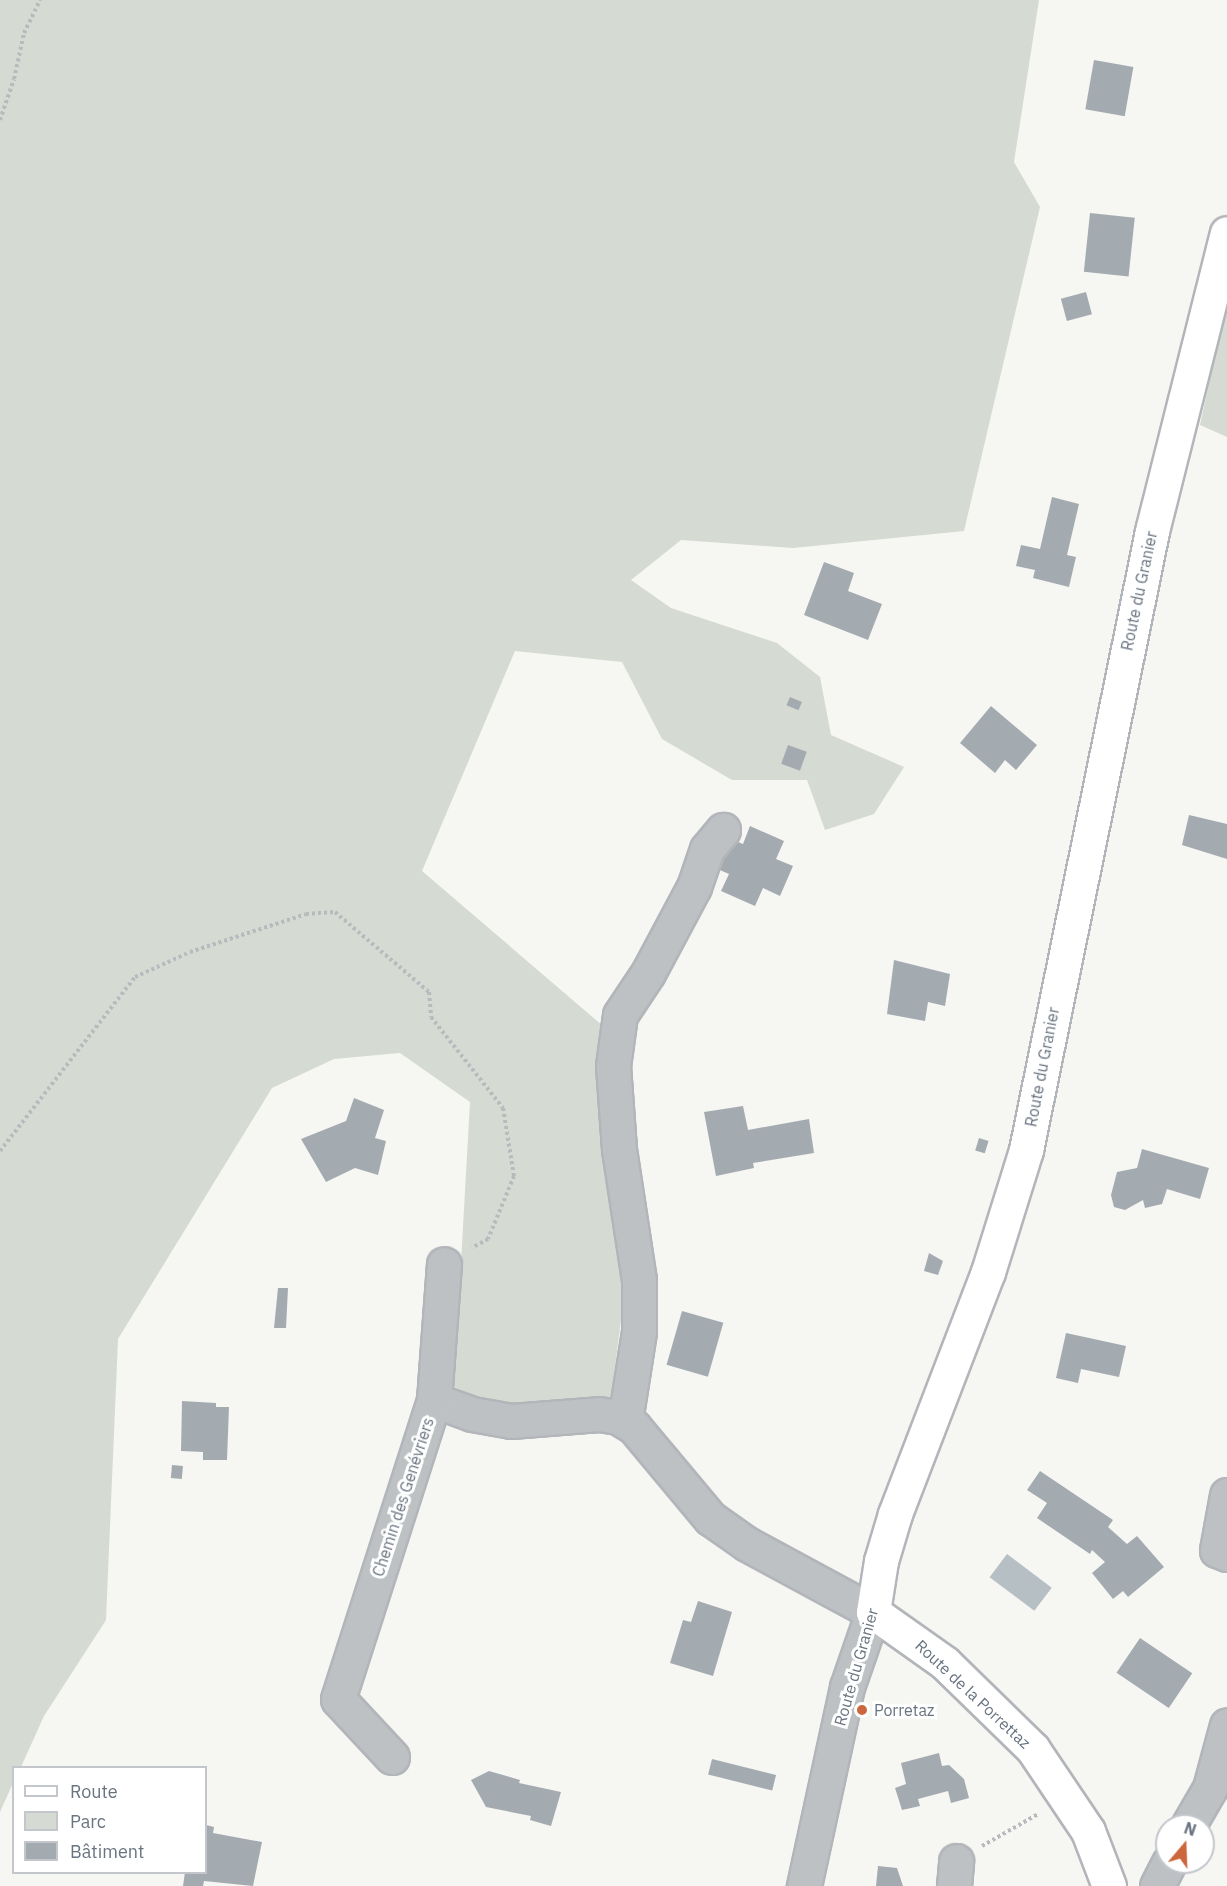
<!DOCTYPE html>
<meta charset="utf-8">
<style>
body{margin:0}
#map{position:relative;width:1227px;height:1886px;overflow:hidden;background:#f6f6f3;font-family:"IBM Plex Sans",sans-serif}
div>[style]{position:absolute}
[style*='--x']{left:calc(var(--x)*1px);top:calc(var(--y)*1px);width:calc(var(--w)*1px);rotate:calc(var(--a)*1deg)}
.green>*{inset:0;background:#d5dad3}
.water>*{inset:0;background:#b6bfc4;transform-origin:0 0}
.building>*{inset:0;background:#a4abb0;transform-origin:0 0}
.path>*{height:4px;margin-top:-2px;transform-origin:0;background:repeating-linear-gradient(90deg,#b8babd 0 3px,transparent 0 6px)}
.roads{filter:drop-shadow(2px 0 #b2b5b9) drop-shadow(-2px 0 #b2b5b9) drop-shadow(0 2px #b2b5b9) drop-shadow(0 -2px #b2b5b9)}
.minor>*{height:33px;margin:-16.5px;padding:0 16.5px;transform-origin:16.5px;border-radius:16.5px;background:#bec1c4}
.major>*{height:33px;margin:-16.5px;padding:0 16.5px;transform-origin:16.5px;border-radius:16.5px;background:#fff}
.dots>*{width:16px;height:16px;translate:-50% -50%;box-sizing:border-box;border:3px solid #fff;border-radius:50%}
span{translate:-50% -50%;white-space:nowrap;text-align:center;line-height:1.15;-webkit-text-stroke:6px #fff;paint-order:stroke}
.street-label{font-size:16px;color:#697480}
.poi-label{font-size:16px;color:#697480}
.left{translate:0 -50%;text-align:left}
.legend{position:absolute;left:12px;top:1766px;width:195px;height:108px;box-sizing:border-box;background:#fff;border:2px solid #c3c7cc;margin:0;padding:8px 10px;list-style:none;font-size:18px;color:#697480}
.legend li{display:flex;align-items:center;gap:12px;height:30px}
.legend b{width:30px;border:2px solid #c3c7cc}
.north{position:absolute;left:1155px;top:1814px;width:60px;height:60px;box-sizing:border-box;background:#fff;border:2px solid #c3c7cc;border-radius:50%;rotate:19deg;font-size:16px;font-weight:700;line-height:24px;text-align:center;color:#697480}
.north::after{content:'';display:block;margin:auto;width:21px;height:27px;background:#cc673d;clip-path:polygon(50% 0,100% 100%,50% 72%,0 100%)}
</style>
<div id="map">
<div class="green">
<i style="clip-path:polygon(0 0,1039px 0,1014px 162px,1040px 207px,964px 531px,793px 548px,681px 540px,631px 580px,671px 608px,777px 643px,820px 677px,831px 735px,904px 767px,874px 814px,825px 830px,807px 780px,732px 780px,662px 739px,622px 662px,515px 651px,422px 871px,603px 1026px,630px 1250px,610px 1406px,510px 1410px,454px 1387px,470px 1102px,400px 1053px,334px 1059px,272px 1088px,118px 1339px,106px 1620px,44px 1716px,21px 1767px,14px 1768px,13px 1783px,0 1812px)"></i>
<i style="clip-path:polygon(1227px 301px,1227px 437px,1200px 425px)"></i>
</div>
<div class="water">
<i style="left:1007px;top:1554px;width:56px;height:29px;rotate:37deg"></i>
</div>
<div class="building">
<i style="left:1094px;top:60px;width:40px;height:50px;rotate:10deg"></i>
<i style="left:1090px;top:213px;width:45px;height:59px;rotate:6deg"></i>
<i style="left:1086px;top:292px;width:23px;height:26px;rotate:75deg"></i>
<i style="clip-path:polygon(1052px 497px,1079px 504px,1067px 555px,1076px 557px,1069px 587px,1033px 578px,1035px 570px,1016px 566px,1021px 545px,1040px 549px)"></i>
<i style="clip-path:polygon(824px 562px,854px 573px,848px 591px,882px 604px,868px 640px,804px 615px)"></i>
<i style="left:790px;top:697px;width:13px;height:9px;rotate:23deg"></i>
<i style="clip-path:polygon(991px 706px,1037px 745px,1016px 770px,1005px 760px,995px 773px,960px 743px)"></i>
<i style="left:788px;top:745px;width:20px;height:20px;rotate:20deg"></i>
<i style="clip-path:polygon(1189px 815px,1227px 824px,1227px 859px,1182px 845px)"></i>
<i style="clip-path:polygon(750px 826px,784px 841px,776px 859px,793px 866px,780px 896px,763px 888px,755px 906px,721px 891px,729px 874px,713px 867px,726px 837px,743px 844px)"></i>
<i style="clip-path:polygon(894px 960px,950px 974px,945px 1006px,928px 1002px,925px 1021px,887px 1014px)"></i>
<i style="clip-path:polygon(354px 1098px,384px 1110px,375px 1138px,386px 1141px,378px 1175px,355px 1168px,326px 1182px,301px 1139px,346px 1121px)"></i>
<i style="clip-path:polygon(743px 1106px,748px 1130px,809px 1119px,814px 1153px,753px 1163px,754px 1168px,716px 1176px,704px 1112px)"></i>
<i style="left:979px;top:1138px;width:10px;height:13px;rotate:17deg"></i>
<i style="clip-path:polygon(1142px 1149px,1209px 1168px,1200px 1199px,1167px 1189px,1162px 1204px,1145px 1208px,1143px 1200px,1125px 1210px,1114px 1207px,1111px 1195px,1117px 1172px,1137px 1168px)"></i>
<i style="clip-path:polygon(929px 1253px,943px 1261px,938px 1275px,924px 1271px)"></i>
<i style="clip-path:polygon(278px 1288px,288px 1288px,286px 1328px,274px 1328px)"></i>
<i style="left:682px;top:1311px;width:43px;height:56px;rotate:16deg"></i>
<i style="clip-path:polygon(1066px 1333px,1126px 1346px,1119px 1377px,1081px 1369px,1078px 1383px,1056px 1378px)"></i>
<i style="clip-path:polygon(182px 1401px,216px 1403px,216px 1407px,229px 1407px,227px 1460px,203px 1460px,203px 1452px,181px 1451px)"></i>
<i style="left:172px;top:1465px;width:11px;height:13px;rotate:5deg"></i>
<i style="clip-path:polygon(1040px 1471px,1113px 1520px,1108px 1527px,1127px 1544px,1137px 1536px,1164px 1567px,1128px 1597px,1123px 1591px,1113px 1599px,1092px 1573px,1105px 1562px,1092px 1550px,1090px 1554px,1037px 1518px,1047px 1503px,1027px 1490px)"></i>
<i style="clip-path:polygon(698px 1601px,732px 1612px,713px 1676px,670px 1663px,683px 1620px,691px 1622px)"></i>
<i style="left:1140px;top:1638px;width:63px;height:42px;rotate:34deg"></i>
<i style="clip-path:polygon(939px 1753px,942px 1766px,949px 1765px,964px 1779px,969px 1798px,951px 1803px,948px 1791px,918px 1799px,920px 1806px,902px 1810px,895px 1788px,906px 1784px,901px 1763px)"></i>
<i style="left:712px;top:1759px;width:66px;height:16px;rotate:14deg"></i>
<i style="clip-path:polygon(489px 1771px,520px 1780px,519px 1783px,561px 1792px,551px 1826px,530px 1820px,531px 1816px,486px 1807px,471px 1780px)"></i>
<i style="clip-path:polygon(206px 1825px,214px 1827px,213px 1833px,262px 1842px,253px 1886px,204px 1881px,203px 1886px,183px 1886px,185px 1872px,206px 1872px)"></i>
<i style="clip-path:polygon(878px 1866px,897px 1868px,903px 1886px,876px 1886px)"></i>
</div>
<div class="path">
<i style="--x:0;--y:120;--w:43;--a:-71.1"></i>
<i style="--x:14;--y:79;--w:47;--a:-77.7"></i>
<i style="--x:24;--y:33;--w:37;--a:-64"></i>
<i style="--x:0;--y:1151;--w:220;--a:-52.2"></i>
<i style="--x:135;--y:977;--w:60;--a:-24.4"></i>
<i style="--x:190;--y:952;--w:122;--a:-18.1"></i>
<i style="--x:306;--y:914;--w:29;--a:-4"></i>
<i style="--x:335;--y:912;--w:123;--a:40.4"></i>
<i style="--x:429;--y:992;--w:25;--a:85"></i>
<i style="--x:431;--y:1017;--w:116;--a:51.6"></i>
<i style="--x:503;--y:1108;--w:69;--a:80.8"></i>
<i style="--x:514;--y:1176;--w:68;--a:112.4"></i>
<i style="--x:488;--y:1239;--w:18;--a:151"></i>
<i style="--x:982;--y:1846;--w:64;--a:-29.7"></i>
</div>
<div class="roads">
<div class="minor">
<i style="--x:434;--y:1400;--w:40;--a:20.2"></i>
<i style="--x:472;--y:1414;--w:40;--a:10"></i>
<i style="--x:511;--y:1421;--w:88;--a:-4.5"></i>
<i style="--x:599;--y:1414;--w:19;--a:9"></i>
<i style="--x:618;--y:1417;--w:19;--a:32"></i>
<i style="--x:634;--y:1427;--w:119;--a:50.1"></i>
<i style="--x:710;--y:1518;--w:45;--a:35.1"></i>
<i style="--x:747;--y:1544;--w:143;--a:28.4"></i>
<i style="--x:873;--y:1612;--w:79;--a:109.1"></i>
<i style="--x:847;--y:1687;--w:204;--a:102.2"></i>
<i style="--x:625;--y:1421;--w:90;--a:-81.1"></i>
<i style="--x:639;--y:1332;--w:52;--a:-90"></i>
<i style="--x:639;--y:1280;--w:133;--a:-98.7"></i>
<i style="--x:619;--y:1149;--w:83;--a:-94.1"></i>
<i style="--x:613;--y:1066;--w:51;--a:-82.2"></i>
<i style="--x:620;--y:1015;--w:50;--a:-56.3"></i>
<i style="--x:648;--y:973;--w:98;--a:-61.9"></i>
<i style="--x:694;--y:887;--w:40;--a:-71.1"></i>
<i style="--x:707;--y:849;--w:25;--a:-50"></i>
<i style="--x:1227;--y:1495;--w:56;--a:100.3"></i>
<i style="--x:1217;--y:1550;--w:11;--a:22"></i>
<i style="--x:392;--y:1757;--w:79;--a:-133"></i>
<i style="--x:338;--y:1699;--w:314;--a:-72.2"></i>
<i style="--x:434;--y:1400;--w:136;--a:-85.8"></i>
<i style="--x:1188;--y:1826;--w:44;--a:-59.9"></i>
<i style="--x:1210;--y:1788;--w:65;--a:-74.9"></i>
<i style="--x:954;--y:1886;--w:25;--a:-85"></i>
<i style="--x:1157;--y:1886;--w:27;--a:-63"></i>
</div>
<div class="major">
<i style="--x:1109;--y:1886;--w:59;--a:-110.9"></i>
<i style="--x:1088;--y:1831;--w:99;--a:-123.9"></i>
<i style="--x:1033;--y:1749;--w:123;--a:-135.7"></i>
<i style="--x:945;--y:1663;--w:88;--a:-144.7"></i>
<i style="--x:873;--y:1612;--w:52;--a:-81.1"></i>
<i style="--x:881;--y:1561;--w:49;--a:-73.4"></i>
<i style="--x:895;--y:1514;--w:259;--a:-69"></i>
<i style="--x:988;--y:1272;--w:128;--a:-72.7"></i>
<i style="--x:1026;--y:1150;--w:632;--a:-78.49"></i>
<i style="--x:1152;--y:531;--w:307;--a:-75.9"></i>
</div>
</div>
<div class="dots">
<i style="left:862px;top:1710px;background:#cc673d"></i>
</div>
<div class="street-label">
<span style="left:1139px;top:591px;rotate:-78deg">Route du Granier</span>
<span style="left:1042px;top:1067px;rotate:-79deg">Route du Granier</span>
<span style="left:403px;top:1497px;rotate:-72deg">Chemin des Genévriers</span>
<span style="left:856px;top:1667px;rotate:-74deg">Route du Granier</span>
<span style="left:973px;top:1694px;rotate:43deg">Route de la Porrettaz</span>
</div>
<div class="poi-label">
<span class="left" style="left:874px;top:1710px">Porretaz</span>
</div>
<ul class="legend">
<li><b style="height:8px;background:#fff"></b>Route</li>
<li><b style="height:16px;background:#d5dad3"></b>Parc</li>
<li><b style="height:16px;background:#a4abb0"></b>Bâtiment</li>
</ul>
<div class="north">N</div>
</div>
